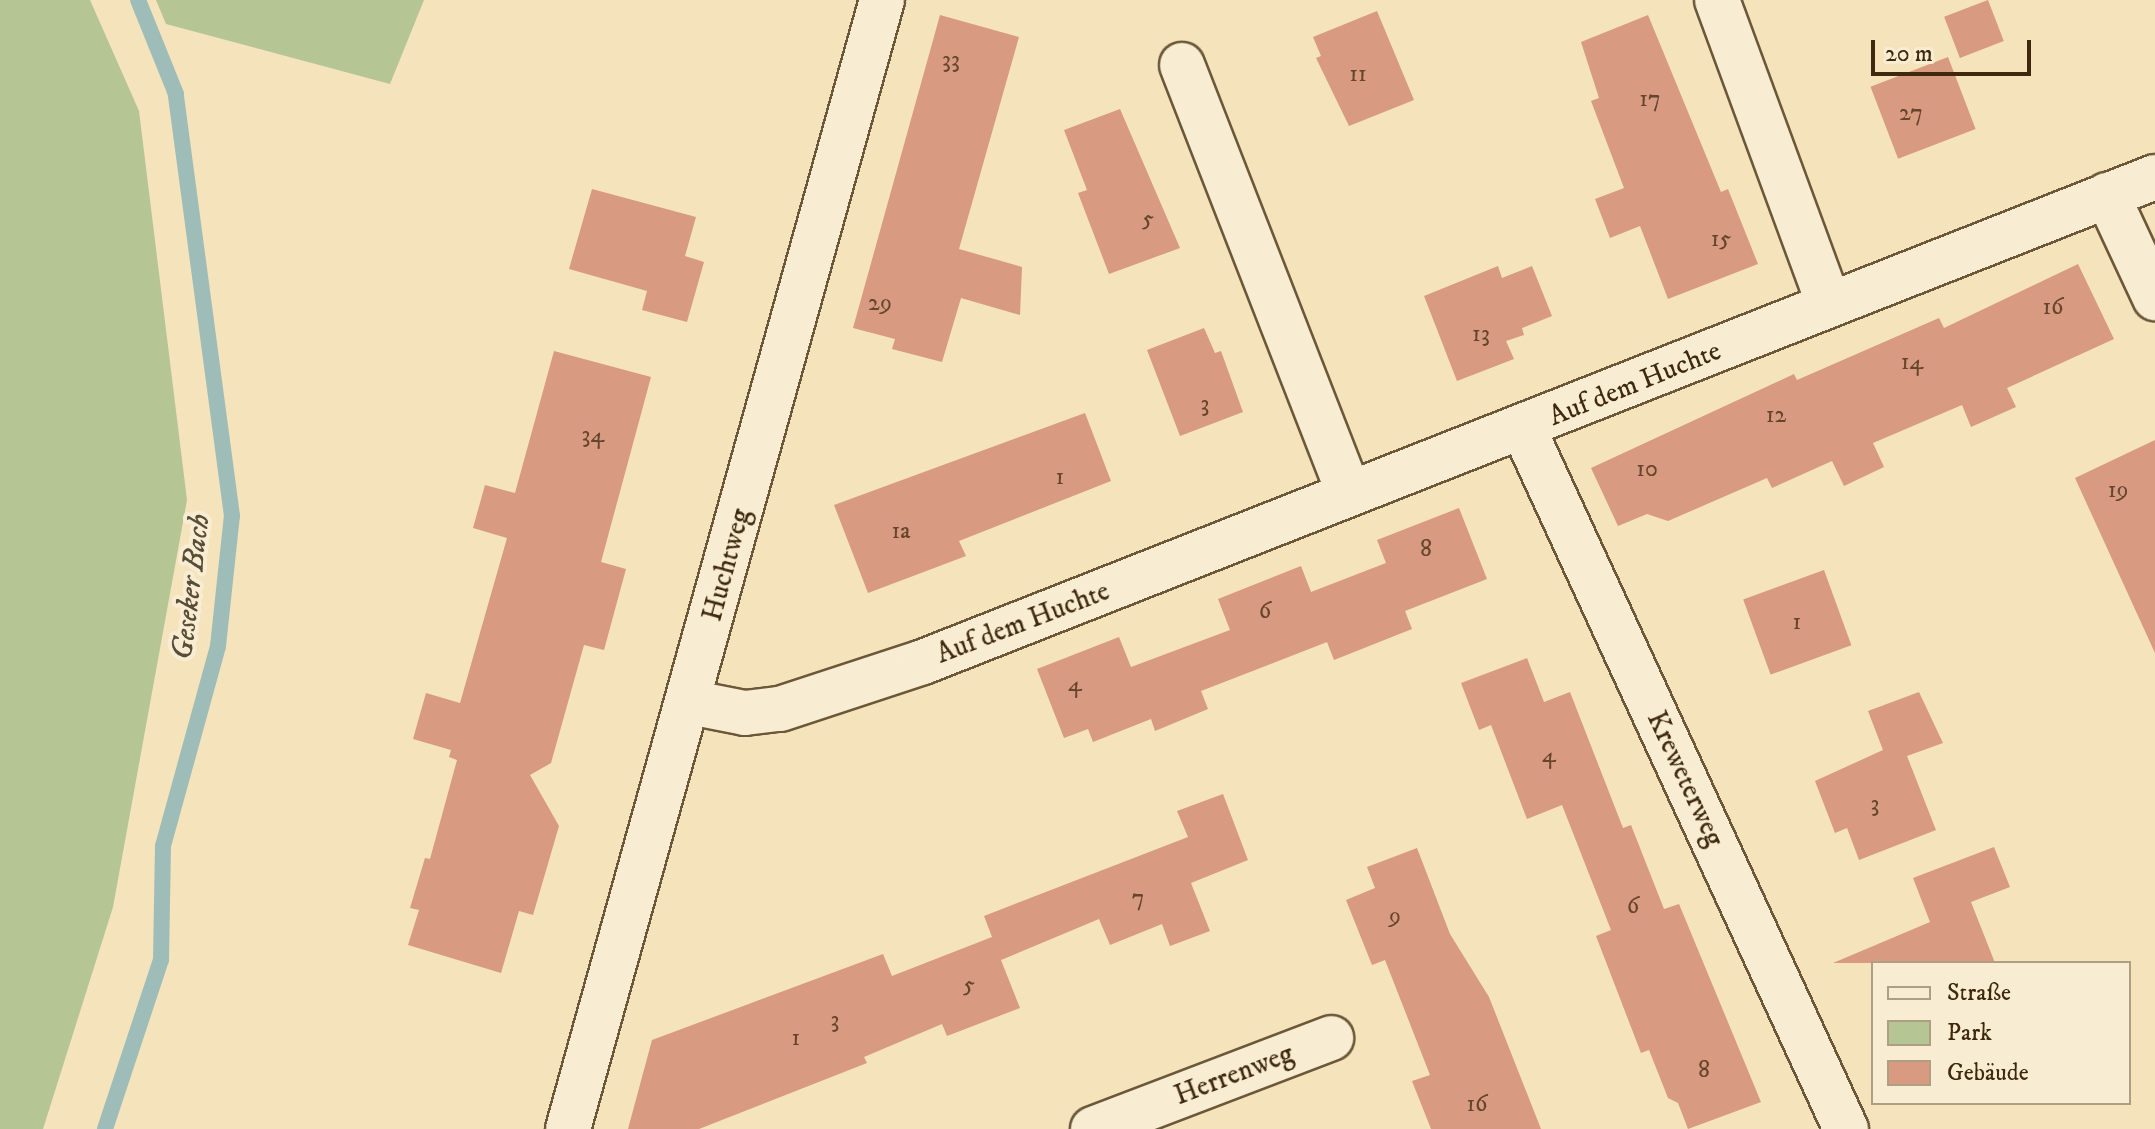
<!DOCTYPE html>
<meta charset="utf-8">
<style>
body{margin:0}
#map{position:relative;width:2155px;height:1129px;overflow:hidden;background:#f4e3bb;font-family:"IM FELL DW Pica",serif}
div>[style]{position:absolute}
[style*='--x']{left:calc(var(--x)*1px);top:calc(var(--y)*1px);width:calc(var(--w)*1px);rotate:calc(var(--a)*1deg)}
.green>*{inset:0;background:#b6c594}
.stream>*{height:16px;margin:-8px;padding:0 8px;transform-origin:8px;border-radius:8px;background:#9ebdb8}
.building>*{inset:0;background:#d89a81;transform-origin:0 0}
.roads{filter:drop-shadow(2px 0 #6c5839) drop-shadow(-2px 0 #6c5839) drop-shadow(0 2px #6c5839) drop-shadow(0 -2px #6c5839)}
.street>*{height:44px;margin:-22px;padding:0 22px;transform-origin:22px;border-radius:22px;background:#f8edd3}
span{translate:-50% -50%;white-space:nowrap;text-align:center;line-height:1.15;-webkit-text-stroke:8px #f8edd3;paint-order:stroke}
.number-label{font-size:24px;color:#65452b}
.number-label span{-webkit-text-stroke-width:0}
.street-label{font-size:28px;color:#3f290e}
.water-label{font-size:30px;color:#574e38;font-style:italic}
.legend{position:absolute;left:1871px;top:961px;width:260px;height:144px;box-sizing:border-box;background:#f8edd3;border:2px solid #ae9f84;margin:0;padding:10px 14px;list-style:none;font-size:24px;color:#3f290e}
.legend li{display:flex;align-items:center;gap:16px;height:40px}
.legend b{width:40px;border:2px solid #ae9f84}
.scale{position:absolute;left:1871px;top:40px;width:160px;height:36px;box-sizing:border-box;border:4px solid #3f290e;border-top:0;padding-left:10px;font-size:24px;line-height:28px;white-space:nowrap;color:#3f290e;-webkit-text-stroke:6px #f8edd3;paint-order:stroke}
</style>
<div id="map">
<div class="green">
<i style="clip-path:polygon(0 0,90px 0,139px 111px,187px 500px,113px 907px,43px 1129px,0 1129px)"></i>
<i style="clip-path:polygon(156px 0,424px 0,390px 84px,166px 24px)"></i>
</div>
<div class="stream">
<i style="--x:105;--y:1129;--w:178;--a:-71.7"></i>
<i style="--x:161;--y:960;--w:114;--a:-89"></i>
<i style="--x:163;--y:846;--w:207;--a:-74.6"></i>
<i style="--x:218;--y:646;--w:131;--a:-83.9"></i>
<i style="--x:232;--y:516;--w:426;--a:-97.6"></i>
<i style="--x:176;--y:94;--w:101;--a:-112"></i>
</div>
<div class="building">
<i style="left:1988px;top:0;width:44px;height:47px;rotate:69deg"></i>
<i style="clip-path:polygon(1377px 11px,1414px 100px,1349px 126px,1316px 58px,1321px 56px,1313px 37px)"></i>
<i style="clip-path:polygon(940px 15px,1019px 37px,959px 249px,1022px 267px,1020px 315px,961px 298px,942px 362px,892px 349px,895px 339px,853px 328px)"></i>
<i style="clip-path:polygon(1648px 15px,1721px 192px,1728px 189px,1758px 264px,1668px 299px,1640px 226px,1610px 238px,1595px 199px,1624px 188px,1591px 101px,1599px 98px,1581px 42px)"></i>
<i style="left:1948px;top:57px;width:77px;height:83px;rotate:69deg"></i>
<i style="clip-path:polygon(1120px 109px,1180px 248px,1109px 274px,1078px 193px,1087px 190px,1064px 130px)"></i>
<i style="clip-path:polygon(592px 189px,696px 217px,685px 256px,704px 262px,687px 322px,642px 310px,647px 291px,569px 269px)"></i>
<i style="clip-path:polygon(2078px 264px,2114px 339px,2007px 388px,2016px 407px,1971px 427px,1962px 405px,1873px 443px,1884px 467px,1844px 486px,1832px 461px,1772px 488px,1767px 478px,1668px 521px,1647px 514px,1618px 526px,1591px 468px,1794px 374px,1797px 380px,1939px 318px,1944px 328px)"></i>
<i style="clip-path:polygon(1498px 266px,1502px 278px,1532px 266px,1552px 316px,1522px 328px,1524px 335px,1506px 341px,1514px 359px,1457px 381px,1424px 296px)"></i>
<i style="clip-path:polygon(1204px 328px,1215px 353px,1221px 351px,1243px 412px,1180px 436px,1147px 350px)"></i>
<i style="clip-path:polygon(554px 351px,651px 377px,601px 562px,626px 569px,604px 650px,584px 645px,551px 763px,530px 775px,559px 826px,533px 915px,519px 911px,501px 973px,408px 945px,419px 910px,410px 908px,425px 858px,430px 859px,457px 760px,449px 757px,451px 750px,413px 739px,426px 693px,460px 703px,507px 538px,473px 528px,485px 485px,515px 493px)"></i>
<i style="clip-path:polygon(1085px 413px,1111px 481px,959px 541px,966px 556px,868px 593px,834px 505px)"></i>
<i style="clip-path:polygon(2155px 440px,2155px 653px,2075px 478px)"></i>
<i style="clip-path:polygon(1459px 508px,1487px 579px,1405px 611px,1412px 629px,1334px 660px,1327px 642px,1201px 691px,1208px 709px,1155px 731px,1151px 719px,1093px 742px,1088px 729px,1064px 738px,1037px 669px,1119px 637px,1131px 667px,1230px 630px,1218px 599px,1301px 566px,1311px 592px,1386px 563px,1377px 540px)"></i>
<i style="left:1824px;top:570px;width:80px;height:86px;rotate:70deg"></i>
<i style="clip-path:polygon(1527px 658px,1544px 702px,1570px 692px,1623px 828px,1631px 825px,1664px 909px,1679px 904px,1761px 1102px,1688px 1129px,1678px 1103px,1668px 1098px,1649px 1050px,1641px 1053px,1596px 936px,1611px 930px,1562px 805px,1527px 819px,1491px 725px,1479px 730px,1461px 683px)"></i>
<i style="clip-path:polygon(1919px 692px,1943px 743px,1907px 756px,1936px 830px,1859px 860px,1847px 828px,1835px 833px,1815px 781px,1883px 750px,1868px 711px)"></i>
<i style="clip-path:polygon(1223px 794px,1248px 860px,1191px 883px,1210px 931px,1170px 946px,1162px 924px,1110px 945px,1099px 919px,1001px 960px,1020px 1008px,947px 1036px,942px 1024px,864px 1057px,867px 1063px,699px 1129px,628px 1129px,652px 1040px,883px 954px,892px 976px,992px 937px,984px 916px,1188px 837px,1177px 811px)"></i>
<i style="clip-path:polygon(1994px 847px,2010px 887px,1971px 902px,1995px 963px,1833px 963px,1930px 922px,1913px 878px)"></i>
<i style="clip-path:polygon(1417px 848px,1450px 934px,1489px 997px,1541px 1129px,1431px 1129px,1412px 1081px,1430px 1075px,1385px 960px,1372px 965px,1346px 900px,1375px 888px,1367px 867px)"></i>
</div>
<div class="roads">
<div class="street">
<i style="--x:1717;--y:0;--w:324;--a:69.8"></i>
<i style="--x:1182;--y:65;--w:460;--a:68.7"></i>
<i style="--x:2107;--y:195;--w:114;--a:65"></i>
<i style="--x:1524;--y:430;--w:770;--a:65.27"></i>
<i style="--x:689;--y:702;--w:57;--a:11.1"></i>
<i style="--x:745;--y:713;--w:35;--a:-7"></i>
<i style="--x:780;--y:709;--w:151;--a:-18.2"></i>
<i style="--x:923;--y:662;--w:1324;--a:-21.49"></i>
<i style="--x:568;--y:1129;--w:1172;--a:-74.46"></i>
<i style="--x:1093;--y:1129;--w:255;--a:-20.9"></i>
</div>
</div>
<div class="number-label">
<span style="left:951px;top:61px">33</span>
<span style="left:1358px;top:75px">11</span>
<span style="left:1650px;top:100px">17</span>
<span style="left:1911px;top:114px">27</span>
<span style="left:1148px;top:220px">5</span>
<span style="left:1721px;top:240px">15</span>
<span style="left:880px;top:304px">29</span>
<span style="left:2053px;top:308px">16</span>
<span style="left:1481px;top:335px">13</span>
<span style="left:1912px;top:363px">14</span>
<span style="left:1205px;top:405px">3</span>
<span style="left:1776px;top:416px">12</span>
<span style="left:593px;top:436px">34</span>
<span style="left:1647px;top:470px">10</span>
<span style="left:1060px;top:478px">1</span>
<span style="left:2118px;top:491px">19</span>
<span style="left:901px;top:532px">1a</span>
<span style="left:1426px;top:550px">8</span>
<span style="left:1265px;top:612px">6</span>
<span style="left:1797px;top:623px">1</span>
<span style="left:1075px;top:685px">4</span>
<span style="left:1549px;top:756px">4</span>
<span style="left:1875px;top:805px">3</span>
<span style="left:1138px;top:899px">7</span>
<span style="left:1633px;top:907px">6</span>
<span style="left:1395px;top:917px">9</span>
<span style="left:969px;top:986px">5</span>
<span style="left:835px;top:1021px">3</span>
<span style="left:796px;top:1039px">1</span>
<span style="left:1704px;top:1071px">8</span>
<span style="left:1477px;top:1105px">16</span>
</div>
<div class="street-label">
<span style="left:1635px;top:384px;rotate:-22deg">Auf dem Huchte</span>
<span style="left:727px;top:565px;rotate:-75deg">Huchtweg</span>
<span style="left:1023px;top:623px;rotate:-21deg">Auf dem Huchte</span>
<span style="left:1685px;top:779px;rotate:65deg">Kreweterweg</span>
<span style="left:1234px;top:1075px;rotate:-21deg">Herrenweg</span>
</div>
<div class="water-label">
<span style="left:192px;top:587px;rotate:-83deg">Geseker Bach</span>
</div>
<ul class="legend">
<li><b style="height:10px;background:#f8edd3"></b>Straße</li>
<li><b style="height:22px;background:#b6c594"></b>Park</li>
<li><b style="height:22px;background:#d89a81"></b>Gebäude</li>
</ul>
<div class="scale">20 m</div>
</div>
